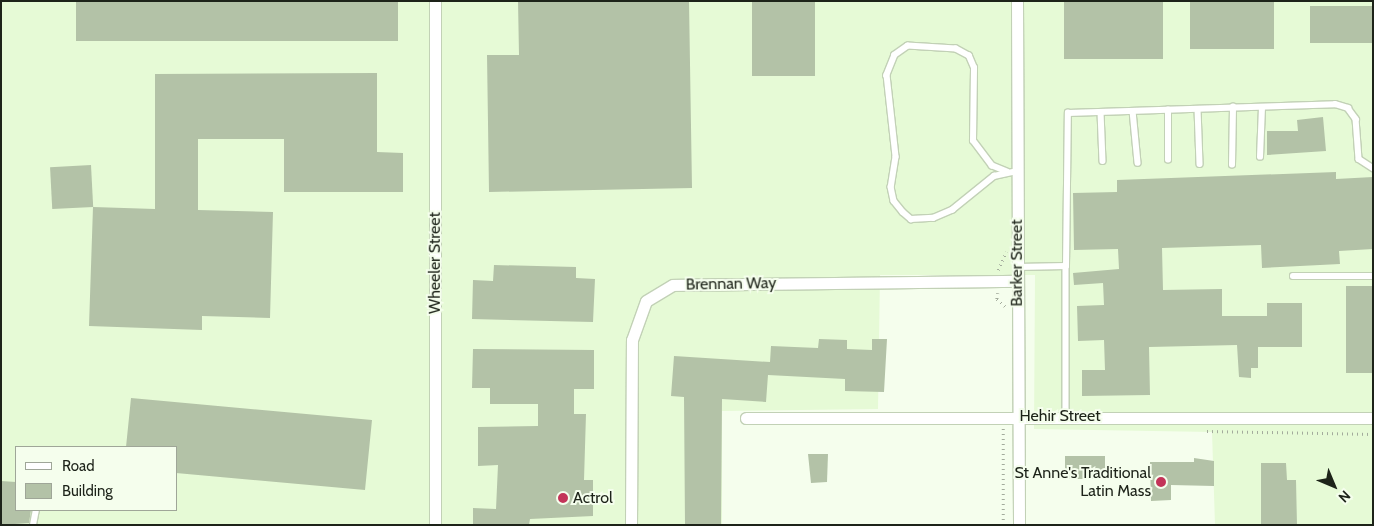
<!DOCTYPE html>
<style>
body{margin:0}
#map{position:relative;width:1374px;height:526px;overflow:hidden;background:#f5feed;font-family:Cabin,sans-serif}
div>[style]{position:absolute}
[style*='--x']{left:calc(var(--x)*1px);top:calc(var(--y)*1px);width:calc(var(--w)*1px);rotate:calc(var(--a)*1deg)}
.built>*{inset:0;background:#e6fad6}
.building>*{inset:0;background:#b3c2a7;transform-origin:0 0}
.path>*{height:2.5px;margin-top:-1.25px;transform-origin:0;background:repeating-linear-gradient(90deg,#a3ab9c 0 1px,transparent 0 5px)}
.roads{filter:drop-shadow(1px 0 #c2d1b6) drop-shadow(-1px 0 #c2d1b6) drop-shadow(0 1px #c2d1b6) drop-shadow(0 -1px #c2d1b6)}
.lane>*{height:5.5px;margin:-2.75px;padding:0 2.75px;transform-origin:2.75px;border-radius:2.75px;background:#fff}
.street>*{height:11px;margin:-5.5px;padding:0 5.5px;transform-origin:5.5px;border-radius:5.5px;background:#fff}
.dots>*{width:14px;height:14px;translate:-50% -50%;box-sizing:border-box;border:2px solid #f5feed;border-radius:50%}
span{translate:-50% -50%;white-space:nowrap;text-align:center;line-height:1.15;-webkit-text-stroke:4px #f5feed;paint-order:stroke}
.street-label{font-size:16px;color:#1d2319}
.poi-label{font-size:16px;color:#1d2319}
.right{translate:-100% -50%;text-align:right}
.left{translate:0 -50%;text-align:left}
.frame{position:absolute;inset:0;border:2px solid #1d2319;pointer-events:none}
.legend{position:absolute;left:15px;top:446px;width:162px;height:65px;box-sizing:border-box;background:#f5feed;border:1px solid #9fa698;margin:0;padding:6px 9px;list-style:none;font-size:15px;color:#1d2319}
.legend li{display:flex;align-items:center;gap:10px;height:25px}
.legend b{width:25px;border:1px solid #9fa698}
.north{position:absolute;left:1309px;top:461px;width:50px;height:50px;-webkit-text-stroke:4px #f5feed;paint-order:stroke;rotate:135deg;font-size:14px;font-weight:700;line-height:20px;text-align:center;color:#1d2319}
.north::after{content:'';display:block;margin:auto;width:18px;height:22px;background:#1d2319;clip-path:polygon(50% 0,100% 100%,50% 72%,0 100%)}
</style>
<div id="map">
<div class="built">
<i style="clip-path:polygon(evenodd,1px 1px,1373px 1px,1373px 525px,1215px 525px,1212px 432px,1034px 429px,1035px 275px,880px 275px,878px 409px,722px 411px,722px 525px,1px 525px,1px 1px,16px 447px,176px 447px,176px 510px,16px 510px,16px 447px)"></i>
</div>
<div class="building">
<i style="left:76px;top:1px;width:322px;height:40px"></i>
<i style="clip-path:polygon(518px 1px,689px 1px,692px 188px,489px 192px,487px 55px,519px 55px)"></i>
<i style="left:752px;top:1px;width:63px;height:75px"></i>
<i style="left:1064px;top:1px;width:99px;height:58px"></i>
<i style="left:1274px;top:1px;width:48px;height:84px;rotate:90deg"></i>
<i style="left:1310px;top:6px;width:63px;height:37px"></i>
<i style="clip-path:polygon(377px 73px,377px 152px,403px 153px,403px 192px,284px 192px,284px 139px,198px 139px,198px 210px,273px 212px,270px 318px,202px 316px,202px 330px,89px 326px,93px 207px,155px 209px,155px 74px)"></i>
<i style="clip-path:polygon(1323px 117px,1326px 151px,1267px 155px,1267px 131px,1298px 131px,1297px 120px)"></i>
<i style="left:91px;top:165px;width:42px;height:41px;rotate:87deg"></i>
<i style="clip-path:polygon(1336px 172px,1336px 179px,1373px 177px,1373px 249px,1339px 251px,1340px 264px,1262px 268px,1261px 245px,1162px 248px,1163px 290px,1222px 289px,1222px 316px,1267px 316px,1267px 303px,1302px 303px,1302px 347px,1258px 347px,1258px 368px,1251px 368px,1251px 378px,1239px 377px,1237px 345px,1149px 347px,1150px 395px,1082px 396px,1082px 370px,1105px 370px,1104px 340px,1078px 341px,1077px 306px,1104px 305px,1103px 283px,1074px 285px,1073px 273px,1119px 269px,1118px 249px,1074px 250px,1073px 193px,1117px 192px,1117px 180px)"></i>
<i style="clip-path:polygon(494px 265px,576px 267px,576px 278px,595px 279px,593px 322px,472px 319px,473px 280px,493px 281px)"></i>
<i style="left:1373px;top:286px;width:87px;height:27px;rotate:90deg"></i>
<i style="clip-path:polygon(819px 339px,847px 340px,847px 349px,872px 350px,872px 339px,887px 339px,884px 392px,845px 391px,845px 379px,768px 375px,766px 402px,722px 399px,721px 525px,685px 525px,684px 397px,671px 396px,674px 356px,770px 362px,771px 346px,818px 348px)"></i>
<i style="clip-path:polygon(473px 349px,594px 350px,594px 389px,574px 389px,574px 414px,586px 414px,584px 480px,593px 480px,593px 516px,530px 519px,529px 525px,473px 525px,473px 508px,496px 509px,498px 465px,478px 466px,478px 427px,538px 426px,538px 404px,490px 404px,490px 388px,472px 388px)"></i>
<i style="clip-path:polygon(131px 398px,372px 420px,365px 490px,176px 473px,176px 447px,126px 447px)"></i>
<i style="clip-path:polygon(808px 454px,828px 454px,827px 482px,811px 483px)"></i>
<i style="left:1065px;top:456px;width:40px;height:23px"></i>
<i style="clip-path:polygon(1194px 458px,1214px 461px,1214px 486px,1171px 485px,1171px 500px,1151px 501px,1150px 462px,1194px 462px)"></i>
<i style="clip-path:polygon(1261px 463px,1286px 463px,1287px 480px,1296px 480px,1297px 525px,1261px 525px)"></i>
<i style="clip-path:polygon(1px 481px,16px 482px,16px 510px,31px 510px,29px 523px,1px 525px)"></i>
</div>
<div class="path">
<i style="--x:998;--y:270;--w:20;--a:-66"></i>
<i style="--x:998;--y:293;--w:6;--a:99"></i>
<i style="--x:997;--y:299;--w:13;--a:42"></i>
<i style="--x:1207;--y:431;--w:166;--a:1"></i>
<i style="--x:1003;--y:525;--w:97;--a:-90"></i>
</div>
<div class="roads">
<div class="lane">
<i style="--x:1198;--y:109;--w:55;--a:87.9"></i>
<i style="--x:1133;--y:111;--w:52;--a:84.5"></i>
<i style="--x:1101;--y:112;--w:49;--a:87.7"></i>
<i style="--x:1260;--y:157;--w:49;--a:-87.7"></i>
<i style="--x:1168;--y:160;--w:50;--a:-90"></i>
<i style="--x:1232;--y:165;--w:58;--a:-89"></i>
<i style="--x:1007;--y:172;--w:16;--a:-158"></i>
<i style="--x:992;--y:166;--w:31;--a:-127"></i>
<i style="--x:973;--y:141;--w:73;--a:-89.2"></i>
<i style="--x:974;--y:68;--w:13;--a:-113"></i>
<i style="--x:969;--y:56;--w:15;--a:-152"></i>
<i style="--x:956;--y:49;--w:48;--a:-176.4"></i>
<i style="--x:908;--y:46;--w:16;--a:145"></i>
<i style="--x:895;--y:55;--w:22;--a:112"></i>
<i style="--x:887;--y:75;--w:82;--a:83.7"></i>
<i style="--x:896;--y:157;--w:30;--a:99"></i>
<i style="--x:891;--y:187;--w:14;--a:78"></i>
<i style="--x:894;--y:201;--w:14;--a:51"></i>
<i style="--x:903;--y:212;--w:11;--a:41"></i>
<i style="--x:911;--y:219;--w:22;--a:-3"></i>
<i style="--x:933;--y:218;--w:21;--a:-23"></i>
<i style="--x:952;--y:210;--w:54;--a:-39"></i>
<i style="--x:994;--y:176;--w:24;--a:-12"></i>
<i style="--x:1066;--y:266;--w:153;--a:-89.3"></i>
<i style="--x:1068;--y:113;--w:267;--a:-1.9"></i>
<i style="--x:1335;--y:104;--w:14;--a:17"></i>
<i style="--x:1348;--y:108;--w:14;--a:54"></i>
<i style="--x:1356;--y:119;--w:40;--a:85.7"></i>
<i style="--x:1359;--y:159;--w:17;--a:33"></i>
<i style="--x:1017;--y:267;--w:49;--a:-1.2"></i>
<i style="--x:1066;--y:266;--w:150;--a:90"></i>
<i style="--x:1293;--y:276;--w:80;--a:0"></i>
<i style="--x:33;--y:525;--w:15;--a:-79"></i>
</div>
<div class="street">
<i style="--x:1017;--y:1;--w:524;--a:89.78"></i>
<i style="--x:746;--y:418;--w:627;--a:0"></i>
<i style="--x:435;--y:525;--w:524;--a:-90"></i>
<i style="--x:631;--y:525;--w:185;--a:-89.7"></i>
<i style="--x:632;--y:340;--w:41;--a:-70.3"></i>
<i style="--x:646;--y:301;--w:31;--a:-31"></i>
<i style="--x:673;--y:285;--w:344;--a:-0.7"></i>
</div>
</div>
<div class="dots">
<i style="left:1161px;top:482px;background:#c33459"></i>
<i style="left:563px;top:498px;background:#c33459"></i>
</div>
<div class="street-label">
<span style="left:435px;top:263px;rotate:-90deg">Wheeler Street</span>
<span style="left:1017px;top:263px;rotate:-90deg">Barker Street</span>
<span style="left:731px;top:284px;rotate:-1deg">Brennan Way</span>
<span style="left:1060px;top:416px">Hehir Street</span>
</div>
<div class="poi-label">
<span class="right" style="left:1151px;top:482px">St Anne's Traditional<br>Latin Mass</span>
<span class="left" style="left:573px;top:498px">Actrol</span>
</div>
<div class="frame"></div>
<ul class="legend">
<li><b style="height:6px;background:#fff"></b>Road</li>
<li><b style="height:14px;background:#b3c2a7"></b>Building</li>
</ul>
<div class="north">N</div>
</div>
